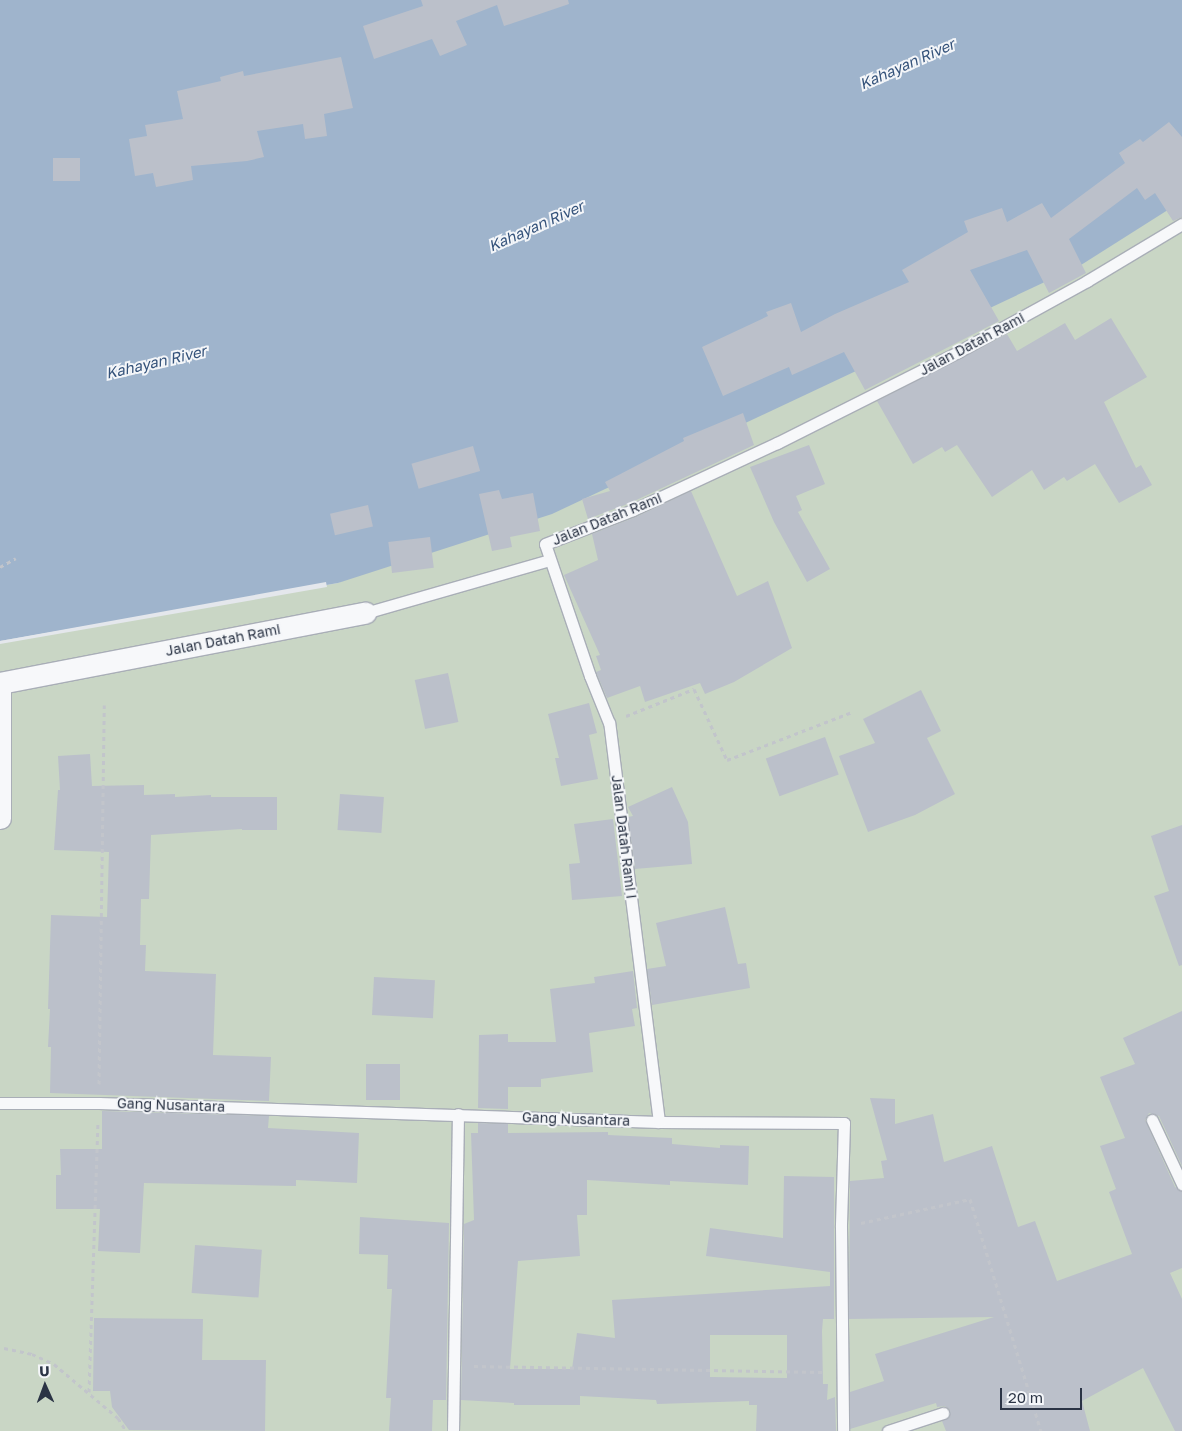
<!DOCTYPE html>
<style>
body{margin:0}
#map{position:relative;width:1182px;height:1431px;overflow:hidden;background:#e4e7ec;font-family:"Golos Text",sans-serif}
div>[style]{position:absolute}
[style*='--x']{left:calc(var(--x)*1px);top:calc(var(--y)*1px);width:calc(var(--w)*1px);rotate:calc(var(--a)*1deg)}
.green>*{inset:0;background:#c9d6c5}
.water>*{inset:0;background:#9fb4cc}
.pier>*{inset:0;background:#e4e7ec}
.building>*{inset:0;background:#bbc0ca;transform-origin:0 0}
.path>*{height:3px;margin-top:-1.5px;transform-origin:0;background:repeating-linear-gradient(90deg,#c2c5cb 0 4px,transparent 0 8px)}
.roads{filter:drop-shadow(1px 0 #a9aeb7) drop-shadow(-1px 0 #a9aeb7) drop-shadow(0 1px #a9aeb7) drop-shadow(0 -1px #a9aeb7)}
.service>*{height:11px;margin:-5.5px;padding:0 5.5px;transform-origin:5.5px;border-radius:5.5px;background:#f7f8fa}
.minor>*{height:21px;margin:-10.5px;padding:0 10.5px;transform-origin:10.5px;border-radius:10.5px;background:#f7f8fa}
span{translate:-50% -50%;white-space:nowrap;text-align:center;line-height:1.15;-webkit-text-stroke:4px #f4f6f9;paint-order:stroke}
.street-label{font-size:14px;color:#2b3445}
.water-label{font-size:15px;color:#34527a;font-style:italic}
.north{position:absolute;left:20px;top:1361px;width:50px;height:50px;-webkit-text-stroke:4px #f4f6f9;paint-order:stroke;rotate:358deg;font-size:14px;font-weight:700;line-height:20px;text-align:center;color:#2b3445}
.north::after{content:'';display:block;margin:auto;width:18px;height:22px;background:#2b3445;clip-path:polygon(50% 0,100% 100%,50% 72%,0 100%)}
.scale{position:absolute;left:1000px;top:1388px;width:82px;height:22px;box-sizing:border-box;border:2px solid #2b3445;border-top:0;padding-left:6px;font-size:15px;line-height:18px;white-space:nowrap;color:#2b3445;-webkit-text-stroke:4px #f4f6f9;paint-order:stroke}
</style>
<div id="map">
<div class="green">
<i style="clip-path:polygon(1182px 201px,1182px 1431px,0 1431px,0 641px,338px 583px)"></i>
</div>
<div class="water">
<i style="clip-path:polygon(0 0,1182px 0,1182px 201px,1081px 265px,552px 514px,338px 583px,0 641px)"></i>
</div>
<div class="pier">
<i style="clip-path:polygon(326px 582px,327px 587px,0 644px,0 641px)"></i>
</div>
<div class="building">
<i style="clip-path:polygon(421px 0,568px 0,569px 4px,504px 26px,497px 5px,456px 21px,467px 45px,440px 56px,432px 39px,374px 59px,363px 26px,423px 6px)"></i>
<i style="clip-path:polygon(341px 57px,353px 108px,324px 114px,327px 136px,305px 139px,303px 124px,257px 131px,264px 157px,247px 161px,191px 166px,193px 180px,156px 187px,153px 173px,135px 176px,129px 139px,147px 136px,145px 125px,183px 119px,177px 91px,221px 81px,220px 77px,243px 71px,244px 76px)"></i>
<i style="clip-path:polygon(1169px 122px,1182px 137px,1182px 217px,1173px 221px,1155px 193px,1145px 200px,1137px 188px,1069px 239px,1086px 273px,1049px 293px,1027px 250px,970px 270px,999px 321px,865px 390px,844px 352px,792px 375px,789px 367px,723px 396px,702px 347px,768px 316px,766px 312px,791px 303px,801px 332px,835px 314px,909px 282px,902px 270px,968px 232px,964px 221px,1002px 208px,1007px 222px,1042px 203px,1051px 218px,1125px 163px,1119px 153px,1140px 139px,1143px 142px)"></i>
<i style="left:53px;top:158px;width:27px;height:23px"></i>
<i style="clip-path:polygon(1111px 318px,1147px 377px,1104px 402px,1136px 468px,1141px 465px,1152px 485px,1119px 503px,1095px 464px,1067px 481px,1064px 477px,1044px 490px,1032px 470px,992px 497px,957px 445px,945px 452px,942px 447px,913px 464px,877px 401px,1007px 334px,1017px 351px,1065px 323px,1075px 340px)"></i>
<i style="clip-path:polygon(743px 413px,754px 445px,630px 503px,588px 519px,582px 499px,610px 491px,605px 482px,684px 441px,683px 438px)"></i>
<i style="clip-path:polygon(809px 445px,825px 484px,796px 496px,802px 510px,798px 512px,830px 569px,807px 582px,774px 522px,750px 467px)"></i>
<i style="left:473px;top:446px;width:26px;height:64px;rotate:74deg"></i>
<i style="clip-path:polygon(499px 490px,502px 499px,533px 493px,540px 531px,510px 537px,512px 547px,492px 551px,479px 494px)"></i>
<i style="clip-path:polygon(691px 491px,737px 596px,768px 581px,792px 648px,734px 682px,705px 694px,700px 683px,645px 702px,640px 686px,607px 698px,596px 672px,601px 670px,596px 656px,600px 655px,564px 575px,598px 560px,592px 534px,636px 517px)"></i>
<i style="left:368px;top:505px;width:22px;height:39px;rotate:77deg"></i>
<i style="left:430px;top:537px;width:31px;height:42px;rotate:83deg"></i>
<i style="left:448px;top:673px;width:50px;height:34px;rotate:78deg"></i>
<i style="clip-path:polygon(921px 690px,941px 731px,927px 738px,955px 794px,915px 815px,868px 832px,839px 756px,875px 743px,863px 719px)"></i>
<i style="clip-path:polygon(589px 703px,597px 733px,589px 735px,598px 779px,561px 786px,555px 758px,559px 758px,548px 714px)"></i>
<i style="left:825px;top:737px;width:40px;height:63px;rotate:70deg"></i>
<i style="clip-path:polygon(90px 754px,92px 786px,144px 785px,144px 795px,175px 794px,175px 797px,211px 795px,211px 797px,277px 797px,277px 830px,242px 830px,242px 829px,151px 835px,149px 899px,141px 899px,140px 945px,146px 945px,145px 971px,216px 974px,213px 1055px,271px 1057px,269px 1101px,50px 1093px,51px 1047px,48px 1047px,50px 1009px,48px 1009px,51px 915px,107px 917px,109px 852px,54px 850px,58px 790px,60px 790px,58px 756px)"></i>
<i style="clip-path:polygon(672px 787px,688px 822px,692px 864px,635px 869px,628px 817px,633px 816px,628px 807px)"></i>
<i style="left:340px;top:794px;width:44px;height:36px;rotate:4deg"></i>
<i style="clip-path:polygon(613px 819px,622px 896px,572px 900px,569px 864px,580px 863px,574px 824px)"></i>
<i style="clip-path:polygon(1182px 825px,1182px 965px,1179px 966px,1154px 896px,1169px 891px,1151px 836px)"></i>
<i style="clip-path:polygon(725px 907px,738px 964px,746px 963px,750px 988px,652px 1005px,647px 969px,666px 966px,656px 923px)"></i>
<i style="clip-path:polygon(633px 971px,637px 1008px,632px 1009px,635px 1026px,589px 1033px,593px 1072px,541px 1079px,541px 1087px,508px 1087px,508px 1109px,478px 1108px,479px 1035px,508px 1034px,508px 1042px,556px 1042px,550px 989px,595px 983px,594px 977px)"></i>
<i style="left:374px;top:977px;width:61px;height:38px;rotate:3deg"></i>
<i style="clip-path:polygon(1182px 1011px,1182px 1166px,1159px 1116px,1149px 1113px,1145px 1120px,1175px 1187px,1182px 1191px,1182px 1268px,1170px 1273px,1182px 1299px,1182px 1431px,1175px 1431px,1143px 1368px,1082px 1401px,1090px 1431px,946px 1431px,942px 1421px,949px 1418px,950px 1410px,945px 1406px,937px 1407px,936px 1403px,850px 1429px,850px 1392px,884px 1381px,875px 1354px,994px 1317px,849px 1319px,850px 1181px,884px 1178px,881px 1161px,887px 1160px,870px 1098px,895px 1099px,895px 1124px,933px 1114px,944px 1162px,992px 1146px,1018px 1227px,1035px 1221px,1057px 1281px,1132px 1254px,1109px 1192px,1116px 1189px,1100px 1146px,1125px 1138px,1100px 1077px,1135px 1064px,1123px 1038px)"></i>
<i style="left:366px;top:1064px;width:34px;height:36px"></i>
<i style="clip-path:polygon(102px 1111px,269px 1116px,268px 1128px,359px 1133px,357px 1183px,296px 1180px,296px 1186px,144px 1183px,140px 1253px,98px 1251px,100px 1209px,56px 1209px,56px 1175px,61px 1175px,60px 1149px,102px 1149px)"></i>
<i style="clip-path:polygon(evenodd,478px 1123px,508px 1124px,508px 1133px,608px 1132px,608px 1135px,672px 1138px,672px 1144px,720px 1148px,720px 1145px,749px 1146px,748px 1185px,670px 1181px,670px 1185px,587px 1180px,587px 1215px,577px 1215px,580px 1256px,518px 1261px,510px 1369px,572px 1369px,577px 1333px,615px 1338px,612px 1300px,830px 1286px,830px 1272px,706px 1256px,710px 1228px,783px 1238px,784px 1176px,834px 1177px,834px 1319px,823px 1319px,822px 1331px,823px 1384px,828px 1384px,827px 1400px,835px 1397px,836px 1431px,756px 1431px,757px 1405px,749px 1405px,749px 1401px,657px 1404px,656px 1400px,580px 1396px,580px 1405px,514px 1405px,514px 1403px,461px 1400px,464px 1224px,474px 1220px,471px 1133px,478px 1133px,478px 1123px,710px 1335px,787px 1335px,787px 1378px,710px 1377px,710px 1335px)"></i>
<i style="clip-path:polygon(360px 1217px,449px 1223px,446px 1400px,433px 1400px,432px 1431px,389px 1431px,391px 1398px,386px 1398px,392px 1289px,387px 1289px,388px 1255px,359px 1254px)"></i>
<i style="left:195px;top:1245px;width:67px;height:48px;rotate:4deg"></i>
<i style="clip-path:polygon(94px 1318px,203px 1319px,202px 1360px,266px 1360px,265px 1431px,129px 1430px,112px 1407px,110px 1391px,93px 1391px)"></i>
</div>
<div class="path">
<i style="--x:0;--y:567;--w:18;--a:-29"></i>
<i style="--x:626;--y:716;--w:73;--a:-21.7"></i>
<i style="--x:694;--y:689;--w:78;--a:65.1"></i>
<i style="--x:727;--y:760;--w:134;--a:-21"></i>
<i style="--x:99;--y:1084;--w:379;--a:-89.2"></i>
<i style="--x:861;--y:1223;--w:112;--a:-12.4"></i>
<i style="--x:970;--y:1199;--w:243;--a:73"></i>
<i style="--x:4;--y:1348;--w:29;--a:12"></i>
<i style="--x:32;--y:1354;--w:24;--a:24"></i>
<i style="--x:54;--y:1364;--w:84;--a:40.2"></i>
<i style="--x:118;--y:1418;--w:15;--a:58"></i>
<i style="--x:474;--y:1366;--w:349;--a:1"></i>
<i style="--x:89;--y:1392;--w:269;--a:-88.1"></i>
</div>
<div class="roads">
<div class="service">
<i style="--x:365;--y:613;--w:192;--a:-16"></i>
<i style="--x:0;--y:1103;--w:99;--a:0"></i>
<i style="--x:99;--y:1103;--w:560;--a:1.94"></i>
<i style="--x:659;--y:1122;--w:185;--a:0.3"></i>
<i style="--x:844;--y:1123;--w:104;--a:91.7"></i>
<i style="--x:841;--y:1227;--w:204;--a:89.4"></i>
<i style="--x:1152;--y:1120;--w:71;--a:64.9"></i>
<i style="--x:659;--y:1122;--w:402;--a:-97.1"></i>
<i style="--x:609;--y:723;--w:51;--a:-112"></i>
<i style="--x:590;--y:676;--w:139;--a:-108.8"></i>
<i style="--x:545;--y:544;--w:94;--a:-21.1"></i>
<i style="--x:633;--y:510;--w:159;--a:-25"></i>
<i style="--x:777;--y:443;--w:203;--a:-26.7"></i>
<i style="--x:958;--y:352;--w:147;--a:-28.8"></i>
<i style="--x:1087;--y:281;--w:111;--a:-31"></i>
<i style="--x:453;--y:1431;--w:317;--a:-89.1"></i>
<i style="--x:888;--y:1431;--w:58;--a:-18.1"></i>
</div>
<div class="minor">
<i style="--x:0;--y:683;--w:372;--a:-10.9"></i>
<i style="--x:0;--y:683;--w:135;--a:90"></i>
</div>
</div>
<div class="street-label">
<span style="left:972px;top:344px;rotate:-28deg">Jalan Datah Rami</span>
<span style="left:607px;top:519px;rotate:-22deg">Jalan Datah Rami</span>
<span style="left:223px;top:640px;rotate:-11deg">Jalan Datah Rami</span>
<span style="left:624px;top:837px;rotate:83deg">Jalan Datah Rami I</span>
<span style="left:171px;top:1105px;rotate:2deg">Gang Nusantara</span>
<span style="left:576px;top:1119px;rotate:2deg">Gang Nusantara</span>
</div>
<div class="water-label">
<span style="left:907px;top:64px;rotate:-24deg">Kahayan River</span>
<span style="left:536px;top:226px;rotate:-24deg">Kahayan River</span>
<span style="left:156px;top:362px;rotate:-13deg">Kahayan River</span>
</div>
<div class="north">U</div>
<div class="scale">20 m</div>
</div>
